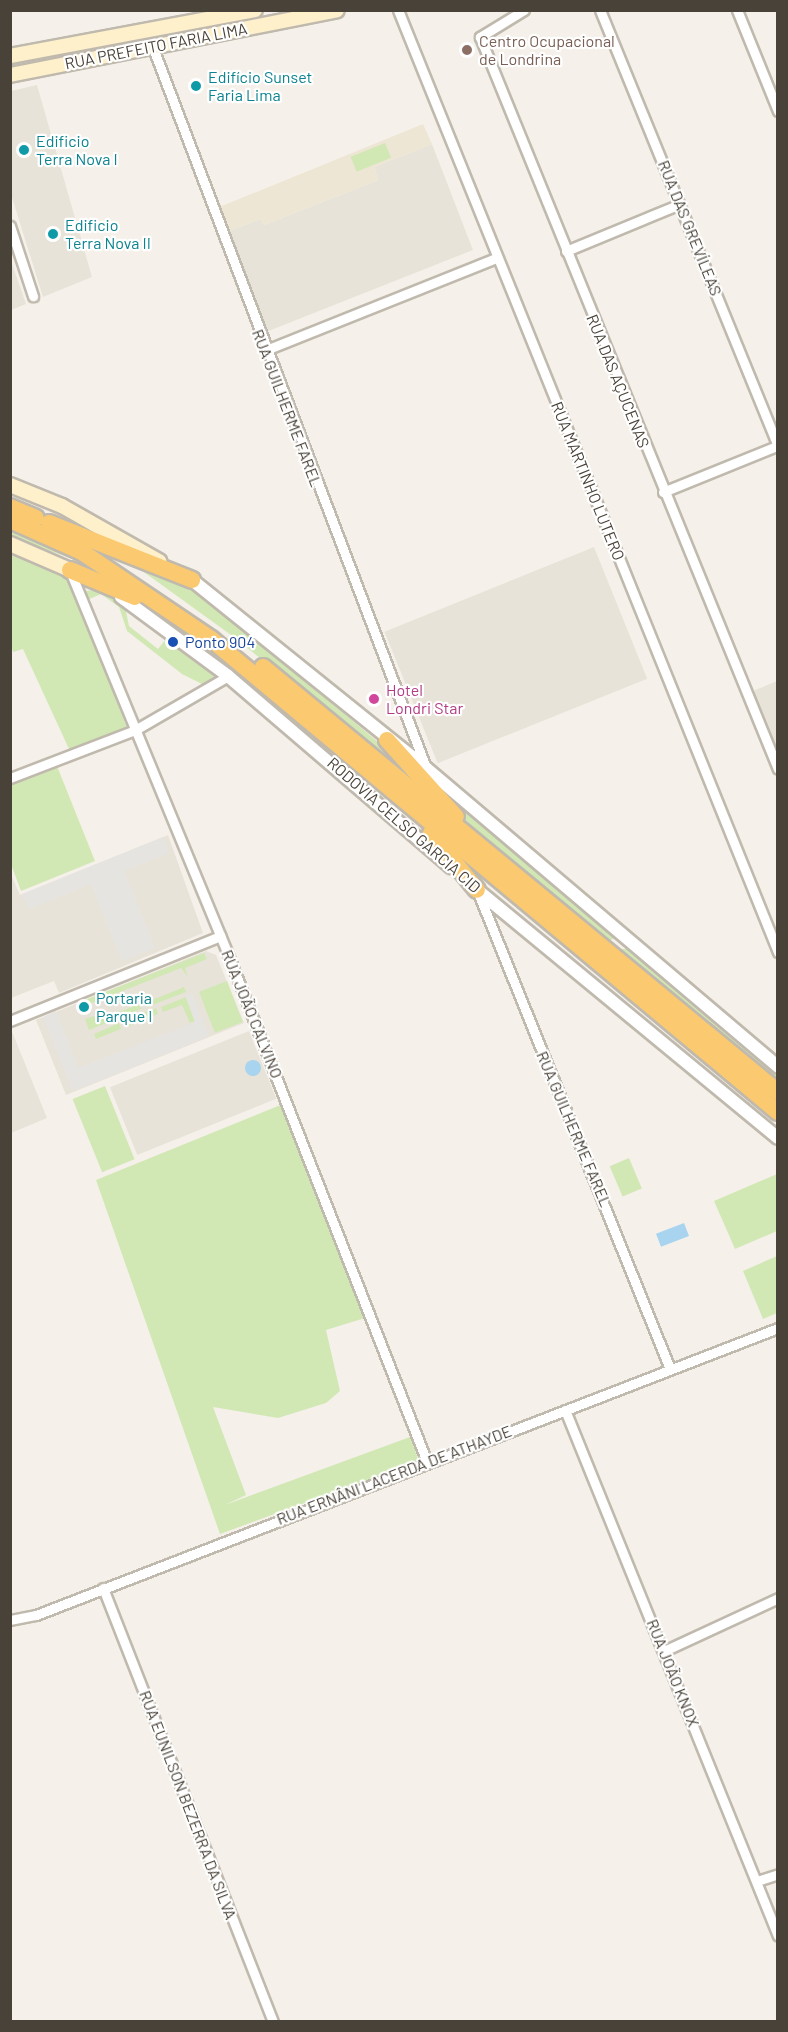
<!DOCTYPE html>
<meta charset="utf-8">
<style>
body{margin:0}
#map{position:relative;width:788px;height:2032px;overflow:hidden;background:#f5f1ea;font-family:Barlow,sans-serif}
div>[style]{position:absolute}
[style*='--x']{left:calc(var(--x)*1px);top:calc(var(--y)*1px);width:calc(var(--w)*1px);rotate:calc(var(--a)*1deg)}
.residential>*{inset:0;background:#e8e3d8;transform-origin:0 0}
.education>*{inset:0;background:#ede6d4}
.green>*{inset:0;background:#d1e8b4;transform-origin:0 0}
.parking>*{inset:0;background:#e6e4e1}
.water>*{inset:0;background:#a8d4ef;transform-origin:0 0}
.round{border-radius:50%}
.roads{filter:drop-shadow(2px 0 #c0b9ad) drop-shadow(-2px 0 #c0b9ad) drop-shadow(0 2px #c0b9ad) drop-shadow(0 -2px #c0b9ad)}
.minor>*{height:9px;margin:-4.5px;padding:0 4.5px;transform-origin:4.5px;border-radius:4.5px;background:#fff}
.tertiary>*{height:12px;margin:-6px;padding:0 6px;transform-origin:6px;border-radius:6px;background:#fff}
.secondary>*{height:14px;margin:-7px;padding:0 7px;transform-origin:7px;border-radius:7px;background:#fdf0cb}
.motorway>*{height:16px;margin:-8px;padding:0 8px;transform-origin:8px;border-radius:8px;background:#fbc96f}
.dots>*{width:16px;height:16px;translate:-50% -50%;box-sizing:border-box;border:3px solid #fff;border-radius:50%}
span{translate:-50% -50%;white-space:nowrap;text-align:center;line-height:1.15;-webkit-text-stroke:4.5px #fff;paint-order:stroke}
.education-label{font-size:16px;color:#785e54}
.left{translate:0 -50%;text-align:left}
.street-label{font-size:16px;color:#494238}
.culture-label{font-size:16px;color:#0d838f}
.transit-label{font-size:16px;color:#164399}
.hotel-label{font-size:16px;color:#b23c85}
.frame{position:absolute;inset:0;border:12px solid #494238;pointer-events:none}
</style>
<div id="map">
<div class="residential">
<i style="clip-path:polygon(37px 85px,92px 277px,43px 297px,10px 191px,11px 91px)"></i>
<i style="clip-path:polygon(432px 144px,473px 250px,266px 332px,226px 232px,261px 219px,264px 225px,378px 180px,374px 167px)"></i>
<i style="clip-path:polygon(10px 258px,26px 304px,11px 310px,10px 310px)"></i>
<i style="left:594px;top:547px;width:142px;height:226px;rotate:68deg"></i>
<i style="clip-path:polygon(777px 681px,777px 753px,753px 691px)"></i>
<i style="clip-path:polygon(168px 835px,203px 933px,59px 993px,54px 981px,11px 998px,10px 872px,20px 895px)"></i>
<i style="clip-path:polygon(206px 951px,216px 955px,244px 1023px,66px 1095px,36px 1020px)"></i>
<i style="clip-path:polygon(11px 1029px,47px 1118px,11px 1133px,10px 1029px)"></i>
<i style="left:249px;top:1031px;width:73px;height:150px;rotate:68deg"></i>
</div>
<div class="education">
<i style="clip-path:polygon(423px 124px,432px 144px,374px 167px,378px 180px,264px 225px,261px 219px,226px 232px,217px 208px)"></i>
</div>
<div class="green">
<i style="left:385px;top:143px;width:16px;height:37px;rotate:68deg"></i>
<i style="clip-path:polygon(11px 525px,70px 555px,74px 559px,11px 538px)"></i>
<i style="clip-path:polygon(11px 552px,67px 573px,127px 728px,69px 749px,23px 649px,13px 652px,11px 645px)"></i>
<i style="clip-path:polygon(130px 562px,183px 583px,211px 602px,403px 763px,454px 819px,238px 640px)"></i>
<i style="clip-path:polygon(100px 589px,125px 606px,129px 626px,158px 649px,166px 639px,217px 674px,204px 685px,182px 674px,127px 631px,119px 607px,101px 594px,87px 600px,86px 591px)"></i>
<i style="clip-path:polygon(57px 766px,95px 861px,21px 891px,11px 864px,11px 785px)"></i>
<i style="clip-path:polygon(454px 802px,531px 867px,616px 937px,604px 944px,473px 831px)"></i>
<i style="clip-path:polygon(616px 949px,630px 949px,777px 1073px,777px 1088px)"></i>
<i style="clip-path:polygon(204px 953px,207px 959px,185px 968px,188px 977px,181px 968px,87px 1005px,85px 1000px)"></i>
<i style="left:227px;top:981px;width:44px;height:30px;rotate:69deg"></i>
<i style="clip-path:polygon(184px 987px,186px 992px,147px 1007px,145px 1003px)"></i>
<i style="clip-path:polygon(186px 997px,195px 1021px,190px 1023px,182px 1005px,163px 1012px,161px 1007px)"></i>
<i style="clip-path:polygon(139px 1004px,141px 1009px,89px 1030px,85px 1019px,94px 1016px,97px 1021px)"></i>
<i style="clip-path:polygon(156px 1008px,158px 1014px,127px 1027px,124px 1020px)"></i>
<i style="clip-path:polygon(119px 1023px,121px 1029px,96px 1039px,94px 1034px)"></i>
<i style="left:105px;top:1086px;width:79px;height:35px;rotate:68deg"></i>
<i style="clip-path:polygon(283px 1104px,365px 1318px,326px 1330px,340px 1391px,326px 1403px,278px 1418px,213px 1407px,246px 1495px,225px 1505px,410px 1437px,419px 1461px,220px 1534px,96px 1180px)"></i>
<i style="left:629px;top:1158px;width:33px;height:21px;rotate:67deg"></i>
<i style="clip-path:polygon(777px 1174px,777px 1231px,735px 1249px,714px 1201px)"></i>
<i style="clip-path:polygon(777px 1256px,777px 1313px,763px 1319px,743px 1271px)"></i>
</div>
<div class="parking">
<i style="clip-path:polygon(163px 837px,169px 853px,124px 871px,155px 948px,122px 961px,91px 884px,29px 909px,22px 894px)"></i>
<i style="clip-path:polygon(192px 993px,209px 1036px,73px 1091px,43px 1017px,56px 1011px,78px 1068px,195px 1022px,185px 995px)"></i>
</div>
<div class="water">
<i class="round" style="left:245px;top:1060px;width:16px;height:16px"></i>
<i style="left:684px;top:1223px;width:14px;height:30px;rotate:69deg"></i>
</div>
<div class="roads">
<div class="minor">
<i style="--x:398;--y:10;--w:1016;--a:68.03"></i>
<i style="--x:524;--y:10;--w:52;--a:148.5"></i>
<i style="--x:480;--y:37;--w:790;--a:67.85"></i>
<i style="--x:600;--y:10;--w:472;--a:67.8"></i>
<i style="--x:737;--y:10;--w:109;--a:67.9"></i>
<i style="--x:153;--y:48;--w:770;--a:69.23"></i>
<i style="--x:10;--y:226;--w:74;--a:71.8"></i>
<i style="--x:566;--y:251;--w:123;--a:-22.4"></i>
<i style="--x:266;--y:350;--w:248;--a:-21.8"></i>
<i style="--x:663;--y:492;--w:123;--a:-22"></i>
<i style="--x:70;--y:571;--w:417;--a:67.6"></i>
<i style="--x:229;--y:957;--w:542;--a:68.59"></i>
<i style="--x:10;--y:778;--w:134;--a:-21"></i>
<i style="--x:135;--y:730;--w:108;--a:-30.1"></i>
<i style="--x:477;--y:890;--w:516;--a:68.05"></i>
<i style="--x:10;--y:1021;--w:227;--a:-22"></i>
<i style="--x:565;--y:1410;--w:567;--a:67.95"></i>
<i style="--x:103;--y:1588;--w:466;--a:68.6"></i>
<i style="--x:10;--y:1620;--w:26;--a:-11"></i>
<i style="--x:36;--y:1615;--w:796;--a:-21.15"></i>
<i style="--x:664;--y:1651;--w:126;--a:-24.9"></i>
<i style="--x:757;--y:1881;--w:22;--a:-18"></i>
</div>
<div class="tertiary">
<i style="--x:192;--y:580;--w:300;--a:38.8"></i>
<i style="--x:426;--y:768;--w:462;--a:40.3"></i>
<i style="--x:121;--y:597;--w:133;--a:36.4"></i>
<i style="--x:228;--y:676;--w:294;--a:40.6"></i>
<i style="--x:470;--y:884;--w:399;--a:39.5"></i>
</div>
<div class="secondary">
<i style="--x:10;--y:56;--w:249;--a:-10.6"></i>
<i style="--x:10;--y:75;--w:333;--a:-11.2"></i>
<i style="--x:10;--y:485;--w:56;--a:22"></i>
<i style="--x:62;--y:506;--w:112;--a:29.6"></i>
<i style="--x:10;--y:544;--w:65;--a:23.4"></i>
</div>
<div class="motorway">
<i style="--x:10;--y:507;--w:28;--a:23"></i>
<i style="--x:10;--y:520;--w:79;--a:24"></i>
<i style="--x:82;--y:552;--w:156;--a:34"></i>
<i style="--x:211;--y:639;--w:738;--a:39.84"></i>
<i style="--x:49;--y:523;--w:154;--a:21.7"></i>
<i style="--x:70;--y:570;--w:70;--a:22.6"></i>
<i style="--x:263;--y:667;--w:668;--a:39.53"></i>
<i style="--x:387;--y:740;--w:103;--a:48.1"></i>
<i style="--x:431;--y:833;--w:73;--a:51.1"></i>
</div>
</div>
<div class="dots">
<i style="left:467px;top:50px;background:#8d6e63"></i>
<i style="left:196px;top:86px;background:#0f9aa8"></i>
<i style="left:24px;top:150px;background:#0f9aa8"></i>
<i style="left:53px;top:234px;background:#0f9aa8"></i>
<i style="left:173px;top:642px;background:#1a4fb4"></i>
<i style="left:374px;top:699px;background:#d1479c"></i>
<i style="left:84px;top:1007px;background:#0f9aa8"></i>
</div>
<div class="education-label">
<span class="left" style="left:479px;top:50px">Centro Ocupacional<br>de Londrina</span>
</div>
<div class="street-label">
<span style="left:156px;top:46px;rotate:-11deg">RUA PREFEITO FARIA LIMA</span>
<span style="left:690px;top:228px;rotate:68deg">RUA DAS GREVÍLEAS</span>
<span style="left:618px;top:381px;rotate:68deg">RUA DAS AÇUCENAS</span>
<span style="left:287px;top:408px;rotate:69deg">RUA GUILHERME FAREL</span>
<span style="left:588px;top:481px;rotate:68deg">RUA MARTINHO LUTERO</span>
<span style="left:404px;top:825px;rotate:41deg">RODOVIA CELSO GARCIA CID</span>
<span style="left:252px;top:1014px;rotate:68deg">RUA JOÃO CALVINO</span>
<span style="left:574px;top:1129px;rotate:67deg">RUA GUILHERME FAREL</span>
<span style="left:394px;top:1475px;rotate:-21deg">RUA ERNÂNI LACERDA DE ATHAYDE</span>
<span style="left:673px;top:1673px;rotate:68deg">RUA JOÃO KNOX</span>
<span style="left:188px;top:1805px;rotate:69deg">RUA EUNILSON BEZERRA DA SILVA</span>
</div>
<div class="culture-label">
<span class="left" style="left:208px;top:86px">Edifício Sunset<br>Faria Lima</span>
<span class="left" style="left:36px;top:150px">Edificio<br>Terra Nova I</span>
<span class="left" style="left:65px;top:234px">Edificio<br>Terra Nova II</span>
<span class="left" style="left:96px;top:1007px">Portaria<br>Parque I</span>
</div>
<div class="transit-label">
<span class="left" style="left:185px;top:642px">Ponto 904</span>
</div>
<div class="hotel-label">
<span class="left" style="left:386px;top:699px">Hotel<br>Londri Star</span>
</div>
<div class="frame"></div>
</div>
